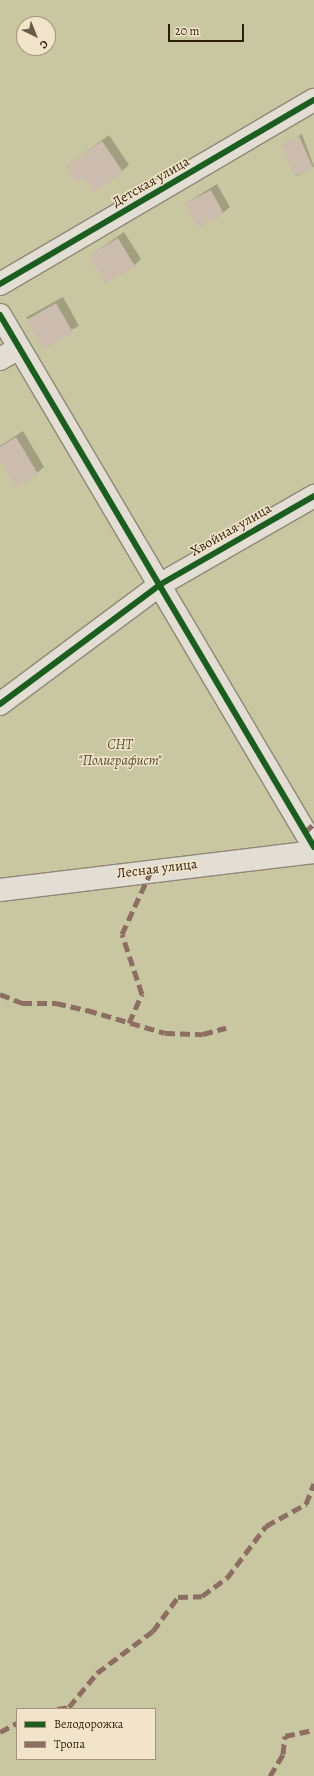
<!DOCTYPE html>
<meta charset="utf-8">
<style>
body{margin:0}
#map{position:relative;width:314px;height:1776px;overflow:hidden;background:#ddd2bc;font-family:Alegreya,serif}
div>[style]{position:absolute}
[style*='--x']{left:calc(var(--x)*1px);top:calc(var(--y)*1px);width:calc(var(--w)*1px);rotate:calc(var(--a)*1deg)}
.green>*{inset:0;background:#c8c7a1}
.shadow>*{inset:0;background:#0003;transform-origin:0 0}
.building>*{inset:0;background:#ccbcad;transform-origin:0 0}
.roads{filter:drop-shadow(1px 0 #8f8778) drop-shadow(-1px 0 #8f8778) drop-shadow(0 1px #8f8778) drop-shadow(0 -1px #8f8778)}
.minor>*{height:22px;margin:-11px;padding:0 11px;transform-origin:11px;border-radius:11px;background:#e3ded3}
.quiet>*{height:5px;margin-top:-2.5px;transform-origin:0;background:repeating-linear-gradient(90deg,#8d6e63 0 10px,transparent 0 15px)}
.cycleway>*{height:6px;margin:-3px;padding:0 3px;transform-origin:3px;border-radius:3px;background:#1b5e20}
span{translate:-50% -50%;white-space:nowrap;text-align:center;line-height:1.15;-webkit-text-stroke:3px #f1e4ca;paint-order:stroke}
.street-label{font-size:14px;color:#2e1d08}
.park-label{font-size:14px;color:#574d2f;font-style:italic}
.legend{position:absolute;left:16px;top:1708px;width:140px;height:52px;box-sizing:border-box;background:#f1e4ca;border:1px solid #a3947c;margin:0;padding:5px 7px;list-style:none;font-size:12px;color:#2e1d08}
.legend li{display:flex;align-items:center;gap:8px;height:20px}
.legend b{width:20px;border:1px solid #a3947c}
.north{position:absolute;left:16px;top:16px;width:40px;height:40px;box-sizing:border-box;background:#f1e4ca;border:1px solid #a3947c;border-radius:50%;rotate:137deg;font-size:11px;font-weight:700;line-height:16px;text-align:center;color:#2e1d08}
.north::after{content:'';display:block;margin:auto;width:14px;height:18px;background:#6b5c47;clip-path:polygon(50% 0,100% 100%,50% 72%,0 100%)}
.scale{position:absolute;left:168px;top:24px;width:76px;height:18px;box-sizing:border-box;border:2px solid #2e1d08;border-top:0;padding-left:5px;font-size:12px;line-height:14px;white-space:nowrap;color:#2e1d08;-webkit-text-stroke:3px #f1e4ca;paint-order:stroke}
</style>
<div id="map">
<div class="green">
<i style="clip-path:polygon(evenodd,0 0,314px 0,314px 1776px,0 1776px,0 0,24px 24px,48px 24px,48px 48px,24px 48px,24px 24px,0 0,17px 1709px,155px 1709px,155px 1759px,17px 1759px,17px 1709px)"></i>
</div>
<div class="shadow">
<i style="clip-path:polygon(302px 134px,314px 167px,296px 176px,282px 145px)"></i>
<i style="clip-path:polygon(109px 135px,129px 165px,122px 171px,67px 166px)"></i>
<i style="clip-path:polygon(217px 184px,230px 207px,223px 213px,185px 204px)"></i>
<i style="clip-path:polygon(124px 232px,141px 259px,134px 266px,91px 255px)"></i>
<i style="left:63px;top:297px;width:33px;height:42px;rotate:61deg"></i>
<i style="clip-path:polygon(23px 431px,44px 467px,37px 473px,0 458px,0 446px)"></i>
</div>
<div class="building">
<i style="left:299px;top:136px;width:35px;height:20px;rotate:66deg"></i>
<i style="clip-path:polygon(102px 141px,123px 172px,94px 192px,84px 178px,77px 183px,66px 166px)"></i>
<i style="left:211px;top:190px;width:27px;height:30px;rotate:62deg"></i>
<i style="left:118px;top:238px;width:33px;height:34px;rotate:59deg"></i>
<i style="left:56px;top:303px;width:34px;height:34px;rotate:60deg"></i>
<i style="clip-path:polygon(16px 437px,38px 474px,16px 487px,0 460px,0 447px)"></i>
</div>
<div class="roads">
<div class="minor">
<i style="--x:0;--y:284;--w:364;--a:-30.4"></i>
<i style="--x:0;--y:315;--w:618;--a:59.45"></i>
<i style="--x:0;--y:359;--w:22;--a:-30"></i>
<i style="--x:0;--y:704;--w:201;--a:-36.7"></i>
<i style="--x:161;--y:584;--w:177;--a:-29.9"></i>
<i style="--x:0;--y:890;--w:316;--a:-6.9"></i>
</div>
</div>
<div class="quiet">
<i style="--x:305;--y:832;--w:12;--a:-42"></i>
<i style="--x:0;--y:994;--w:24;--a:22"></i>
<i style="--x:22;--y:1003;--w:34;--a:0"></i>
<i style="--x:56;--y:1003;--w:32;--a:13"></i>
<i style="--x:87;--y:1010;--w:81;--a:16.4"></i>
<i style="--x:165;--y:1033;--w:38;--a:2"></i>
<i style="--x:203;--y:1034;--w:24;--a:-15"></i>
<i style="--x:129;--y:1023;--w:32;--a:-66"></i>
<i style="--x:142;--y:994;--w:63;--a:-108.4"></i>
<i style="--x:122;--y:934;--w:72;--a:-65.2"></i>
<i style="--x:57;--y:1709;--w:12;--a:-9"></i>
<i style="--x:69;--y:1707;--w:44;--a:-50.5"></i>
<i style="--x:97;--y:1673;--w:70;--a:-36.9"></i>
<i style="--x:153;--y:1631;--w:42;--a:-53.7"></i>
<i style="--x:178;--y:1597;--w:24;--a:-2"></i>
<i style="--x:202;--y:1596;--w:31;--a:-36"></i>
<i style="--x:227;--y:1578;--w:65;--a:-53.1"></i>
<i style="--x:266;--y:1526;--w:46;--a:-28.8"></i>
<i style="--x:306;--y:1504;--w:22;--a:-69"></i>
<i style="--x:0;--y:1732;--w:19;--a:-28"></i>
<i style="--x:270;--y:1776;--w:26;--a:-59"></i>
<i style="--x:283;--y:1754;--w:18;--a:-84"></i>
<i style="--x:285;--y:1736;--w:30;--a:-12"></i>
</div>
<div class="cycleway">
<i style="--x:0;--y:284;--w:364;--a:-30.4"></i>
<i style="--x:0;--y:315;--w:618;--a:59.45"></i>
<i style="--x:0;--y:704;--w:201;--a:-36.7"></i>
<i style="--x:161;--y:584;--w:177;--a:-29.9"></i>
</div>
<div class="street-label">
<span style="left:151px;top:182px;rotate:-30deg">Детская улица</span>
<span style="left:231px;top:530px;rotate:-30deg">Хвойная улица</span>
<span style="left:157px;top:869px;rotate:-7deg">Лесная улица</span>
</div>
<div class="park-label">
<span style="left:120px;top:753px">СНТ<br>"Полиграфист"</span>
</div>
<ul class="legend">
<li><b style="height:5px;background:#1b5e20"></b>Велодорожка</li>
<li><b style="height:5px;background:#8d6e63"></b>Тропа</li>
</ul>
<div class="north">С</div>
<div class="scale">20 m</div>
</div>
